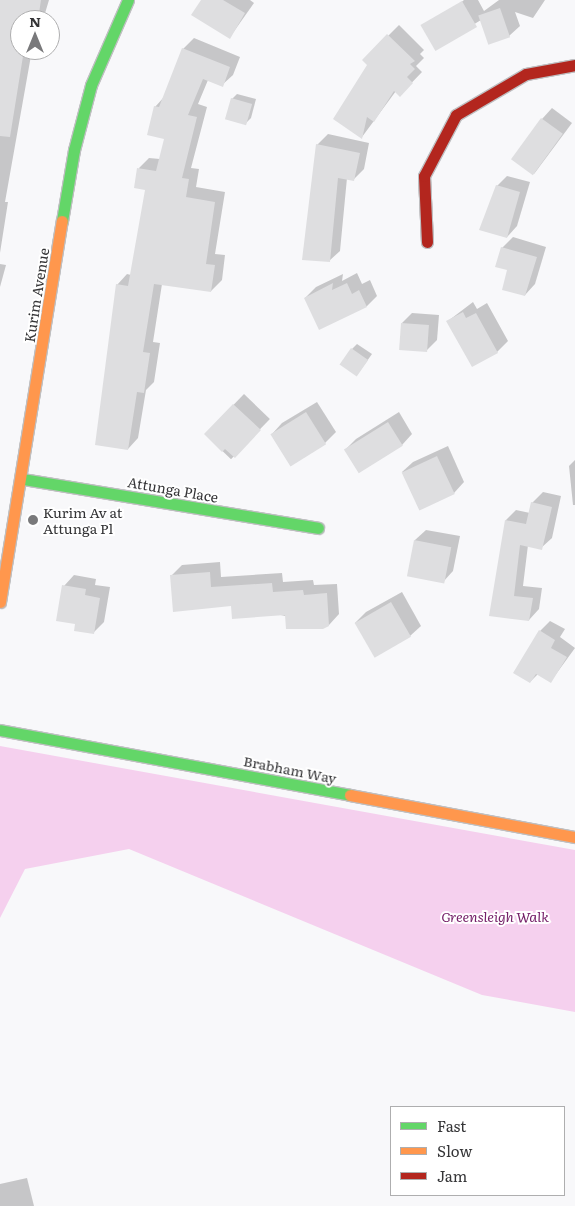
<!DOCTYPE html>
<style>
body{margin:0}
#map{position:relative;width:575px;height:1206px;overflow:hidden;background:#f8f8fa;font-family:Literata,serif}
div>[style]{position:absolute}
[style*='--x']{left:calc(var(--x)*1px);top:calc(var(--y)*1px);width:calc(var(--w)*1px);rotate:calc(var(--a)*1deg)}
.green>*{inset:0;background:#f5d0ee}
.shadow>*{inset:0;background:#0003;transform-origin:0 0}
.building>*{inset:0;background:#dedee0;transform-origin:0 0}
.roads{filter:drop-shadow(1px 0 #bfbfc1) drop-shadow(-1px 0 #bfbfc1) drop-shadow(0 1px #bfbfc1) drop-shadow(0 -1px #bfbfc1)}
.fast>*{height:11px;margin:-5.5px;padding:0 5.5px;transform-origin:5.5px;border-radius:5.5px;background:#63d668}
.slow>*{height:11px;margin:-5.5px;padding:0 5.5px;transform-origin:5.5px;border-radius:5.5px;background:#ff974d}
.jam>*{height:11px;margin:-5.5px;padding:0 5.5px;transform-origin:5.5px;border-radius:5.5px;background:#b3261e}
.dots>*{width:14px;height:14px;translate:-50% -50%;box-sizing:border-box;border:2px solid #fff;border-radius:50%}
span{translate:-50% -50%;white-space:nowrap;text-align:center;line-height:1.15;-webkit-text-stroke:4px #fff;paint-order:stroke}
.street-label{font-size:14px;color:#353537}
.poi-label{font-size:14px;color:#353537}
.left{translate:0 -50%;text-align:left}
.park-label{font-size:14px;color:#752069;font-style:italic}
.legend{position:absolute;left:390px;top:1106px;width:175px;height:90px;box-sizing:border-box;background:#fff;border:1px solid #aeaeaf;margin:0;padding:6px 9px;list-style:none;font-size:15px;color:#353537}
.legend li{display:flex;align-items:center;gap:10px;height:25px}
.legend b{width:25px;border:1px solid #aeaeaf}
.north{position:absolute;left:10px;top:10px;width:50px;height:50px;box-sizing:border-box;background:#fff;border:1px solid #aeaeaf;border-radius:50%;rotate:0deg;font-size:14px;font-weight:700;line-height:20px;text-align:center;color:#353537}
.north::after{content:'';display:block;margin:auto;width:18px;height:22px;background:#79797b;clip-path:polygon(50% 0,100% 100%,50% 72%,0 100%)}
</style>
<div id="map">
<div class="green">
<i style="clip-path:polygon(0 746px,575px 850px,575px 1012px,482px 995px,129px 849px,25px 869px,0 918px)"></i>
</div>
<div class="shadow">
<i style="clip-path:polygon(0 0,49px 0,43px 20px,20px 20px,20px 50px,32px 50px,5px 202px,8px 202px,0 253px)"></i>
<i style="clip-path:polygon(202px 0,250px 0,254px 3px,230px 37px)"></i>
<i style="clip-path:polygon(464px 0,478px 0,484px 11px,499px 0,545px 0,533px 18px,515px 12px,520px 26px,509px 36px,481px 20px,435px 48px,437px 22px)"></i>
<i style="clip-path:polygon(399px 25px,424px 50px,420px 54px,424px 58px,416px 66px,422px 72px,400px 95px,396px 91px,362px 137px,369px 65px,364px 60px)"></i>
<i style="clip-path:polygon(194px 38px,240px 57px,233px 75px,222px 85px,208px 80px,198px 104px,207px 107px,191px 168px,199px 169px,196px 187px,225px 192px,215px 254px,225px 255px,222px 280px,211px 291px,162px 284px,153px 342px,160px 343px,154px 382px,146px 390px,138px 438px,128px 449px,117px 285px,127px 274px,131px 275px,146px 189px,139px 168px,149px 158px,160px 159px,166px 138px,155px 107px,164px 97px,183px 49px)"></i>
<i style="clip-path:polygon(237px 94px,256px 99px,251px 118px,246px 123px,232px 99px)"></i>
<i style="clip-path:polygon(552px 108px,572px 123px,534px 174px,542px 119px)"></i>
<i style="clip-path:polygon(328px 134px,369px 143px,364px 169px,353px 180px,347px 178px,340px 251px,329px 261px,317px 145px)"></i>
<i style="clip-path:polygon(507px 176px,530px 182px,517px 226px,507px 237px,481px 229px,497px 186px)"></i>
<i style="clip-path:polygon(513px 237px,546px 247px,535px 284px,525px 295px,502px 248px)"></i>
<i style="clip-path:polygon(0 264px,6px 265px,0 287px)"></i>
<i style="clip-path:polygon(357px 273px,362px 284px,370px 280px,377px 296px,367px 306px,320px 328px,305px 298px,316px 287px,343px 274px,342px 281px)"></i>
<i style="clip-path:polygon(473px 302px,477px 309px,487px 303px,508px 341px,497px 352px,448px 321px)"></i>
<i style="clip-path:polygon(412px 313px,439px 315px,437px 340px,426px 351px,402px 323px)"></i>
<i style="clip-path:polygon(357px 344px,372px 354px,357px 375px,352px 349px)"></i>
<i style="left:244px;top:394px;width:36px;height:56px;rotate:44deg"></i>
<i style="clip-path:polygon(317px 402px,336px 432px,325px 443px,272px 434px,282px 423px)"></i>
<i style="clip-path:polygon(399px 412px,412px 434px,402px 445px,346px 449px,356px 439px)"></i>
<i style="clip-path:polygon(448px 446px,464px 482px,454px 493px,402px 472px,413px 462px)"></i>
<i style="clip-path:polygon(575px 460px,575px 505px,573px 505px,569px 466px)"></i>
<i style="clip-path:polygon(543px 492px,561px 496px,552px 538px,541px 548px,528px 545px,523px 586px,542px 588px,539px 609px,529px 620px,490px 615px,506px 520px,516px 510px,530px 513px,532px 503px)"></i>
<i style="clip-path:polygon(426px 530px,460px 536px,453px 571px,443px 582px,408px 575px,415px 540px)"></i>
<i style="clip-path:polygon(220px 562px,221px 577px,282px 573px,283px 582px,313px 580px,314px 585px,337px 584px,339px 614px,329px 625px,233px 605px,171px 576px,182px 565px)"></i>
<i style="clip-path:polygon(74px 575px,96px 579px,95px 585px,110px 587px,104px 622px,94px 632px,77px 623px,64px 586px)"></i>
<i style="clip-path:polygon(402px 592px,421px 626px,410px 636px,355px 623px,366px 612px)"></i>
<i style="clip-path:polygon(550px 621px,565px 629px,560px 637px,575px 648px,551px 681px,538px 674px,530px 682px,540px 631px)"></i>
<i style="clip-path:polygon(27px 1178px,34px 1206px,0 1206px,0 1184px)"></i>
</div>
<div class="building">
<i style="clip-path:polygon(0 0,41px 0,38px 20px,20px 20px,20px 50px,24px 50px,10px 137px,0 136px)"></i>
<i style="clip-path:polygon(201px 0,223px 0,245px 13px,230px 39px,191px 15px)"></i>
<i style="left:462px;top:1px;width:30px;height:48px;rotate:60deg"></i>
<i style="left:500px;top:8px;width:31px;height:23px;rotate:71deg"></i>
<i style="clip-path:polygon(387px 34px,415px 61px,410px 64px,415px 69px,407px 77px,413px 83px,400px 97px,394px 91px,374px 122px,367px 117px,362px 139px,333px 119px,367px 65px,362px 60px)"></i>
<i style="clip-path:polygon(182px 48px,230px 67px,223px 87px,203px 79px,188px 115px,197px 117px,182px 178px,189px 179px,186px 197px,215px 202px,206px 264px,215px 265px,211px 292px,154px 284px,143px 352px,150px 353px,144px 393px,137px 392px,128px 450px,95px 445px,116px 284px,128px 286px,145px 190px,134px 188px,137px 168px,156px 171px,164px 139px,147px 135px,154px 106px,159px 107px)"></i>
<i style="left:231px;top:98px;width:22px;height:22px;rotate:16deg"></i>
<i style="left:541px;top:118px;width:27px;height:51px;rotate:36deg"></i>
<i style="clip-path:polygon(316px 144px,360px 153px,354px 181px,338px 178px,330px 262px,302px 260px)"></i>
<i style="clip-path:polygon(496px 185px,520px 192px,507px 238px,479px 230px)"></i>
<i style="clip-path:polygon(501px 247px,537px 257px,525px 296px,502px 290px,507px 270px,495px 267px)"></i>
<i style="clip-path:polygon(333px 283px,332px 290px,347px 283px,352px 294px,359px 290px,367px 307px,319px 330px,304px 298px)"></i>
<i style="clip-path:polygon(463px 312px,466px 318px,476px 313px,498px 353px,472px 367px,446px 321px)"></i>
<i style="left:401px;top:323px;width:28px;height:27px;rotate:4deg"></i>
<i style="left:351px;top:348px;width:21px;height:20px;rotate:35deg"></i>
<i style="clip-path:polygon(233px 404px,261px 430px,235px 458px,225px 449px,222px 452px,204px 434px)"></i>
<i style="left:306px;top:412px;width:38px;height:42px;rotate:58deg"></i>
<i style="left:388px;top:422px;width:28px;height:52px;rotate:58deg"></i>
<i style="left:437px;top:456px;width:42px;height:39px;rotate:65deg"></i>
<i style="clip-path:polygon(531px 502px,552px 507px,542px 550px,520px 545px,514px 596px,533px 598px,529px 621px,489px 616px,505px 520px,526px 524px)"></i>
<i style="left:414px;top:540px;width:38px;height:37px;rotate:11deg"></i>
<i style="clip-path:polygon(210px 572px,211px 587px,272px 583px,273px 592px,303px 590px,304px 595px,327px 593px,329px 626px,323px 629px,286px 629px,285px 615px,232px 619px,231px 606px,173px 612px,170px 575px)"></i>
<i style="clip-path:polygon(62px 585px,86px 589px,85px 595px,100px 598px,94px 634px,74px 631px,75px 624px,56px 621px)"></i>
<i style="left:391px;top:602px;width:40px;height:42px;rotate:60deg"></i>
<i style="clip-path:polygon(539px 630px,555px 640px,551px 648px,567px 657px,551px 683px,536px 674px,530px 683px,513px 673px)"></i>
</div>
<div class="roads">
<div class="fast">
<i style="--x:62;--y:221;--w:72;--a:-80.4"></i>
<i style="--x:74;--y:150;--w:67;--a:-75.3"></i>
<i style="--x:91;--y:85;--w:93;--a:-66.5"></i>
<i style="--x:23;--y:479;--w:299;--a:9.4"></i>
<i style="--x:0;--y:730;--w:356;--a:10.5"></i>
</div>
<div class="slow">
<i style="--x:0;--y:602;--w:386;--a:-80.8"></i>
<i style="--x:350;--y:795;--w:229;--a:10.6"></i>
</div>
<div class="jam">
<i style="--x:427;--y:242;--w:66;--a:-92.6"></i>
<i style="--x:424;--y:176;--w:69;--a:-62.3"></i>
<i style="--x:456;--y:115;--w:81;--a:-30.4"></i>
<i style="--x:526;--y:74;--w:50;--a:-10.4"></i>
</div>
</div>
<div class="dots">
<i style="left:33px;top:520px;background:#79797b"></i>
</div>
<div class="street-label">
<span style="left:36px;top:295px;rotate:-81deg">Kurim Avenue</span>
<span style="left:173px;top:489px;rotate:10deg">Attunga Place</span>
<span style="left:290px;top:769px;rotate:11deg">Brabham Way</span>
</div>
<div class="poi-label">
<span class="left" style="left:43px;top:520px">Kurim Av at<br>Attunga Pl</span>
</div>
<div class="park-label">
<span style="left:495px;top:916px">Greensleigh Walk</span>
</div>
<ul class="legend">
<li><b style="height:6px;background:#63d668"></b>Fast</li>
<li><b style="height:6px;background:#ff974d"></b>Slow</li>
<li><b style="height:6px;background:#b3261e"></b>Jam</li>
</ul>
<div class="north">N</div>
</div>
